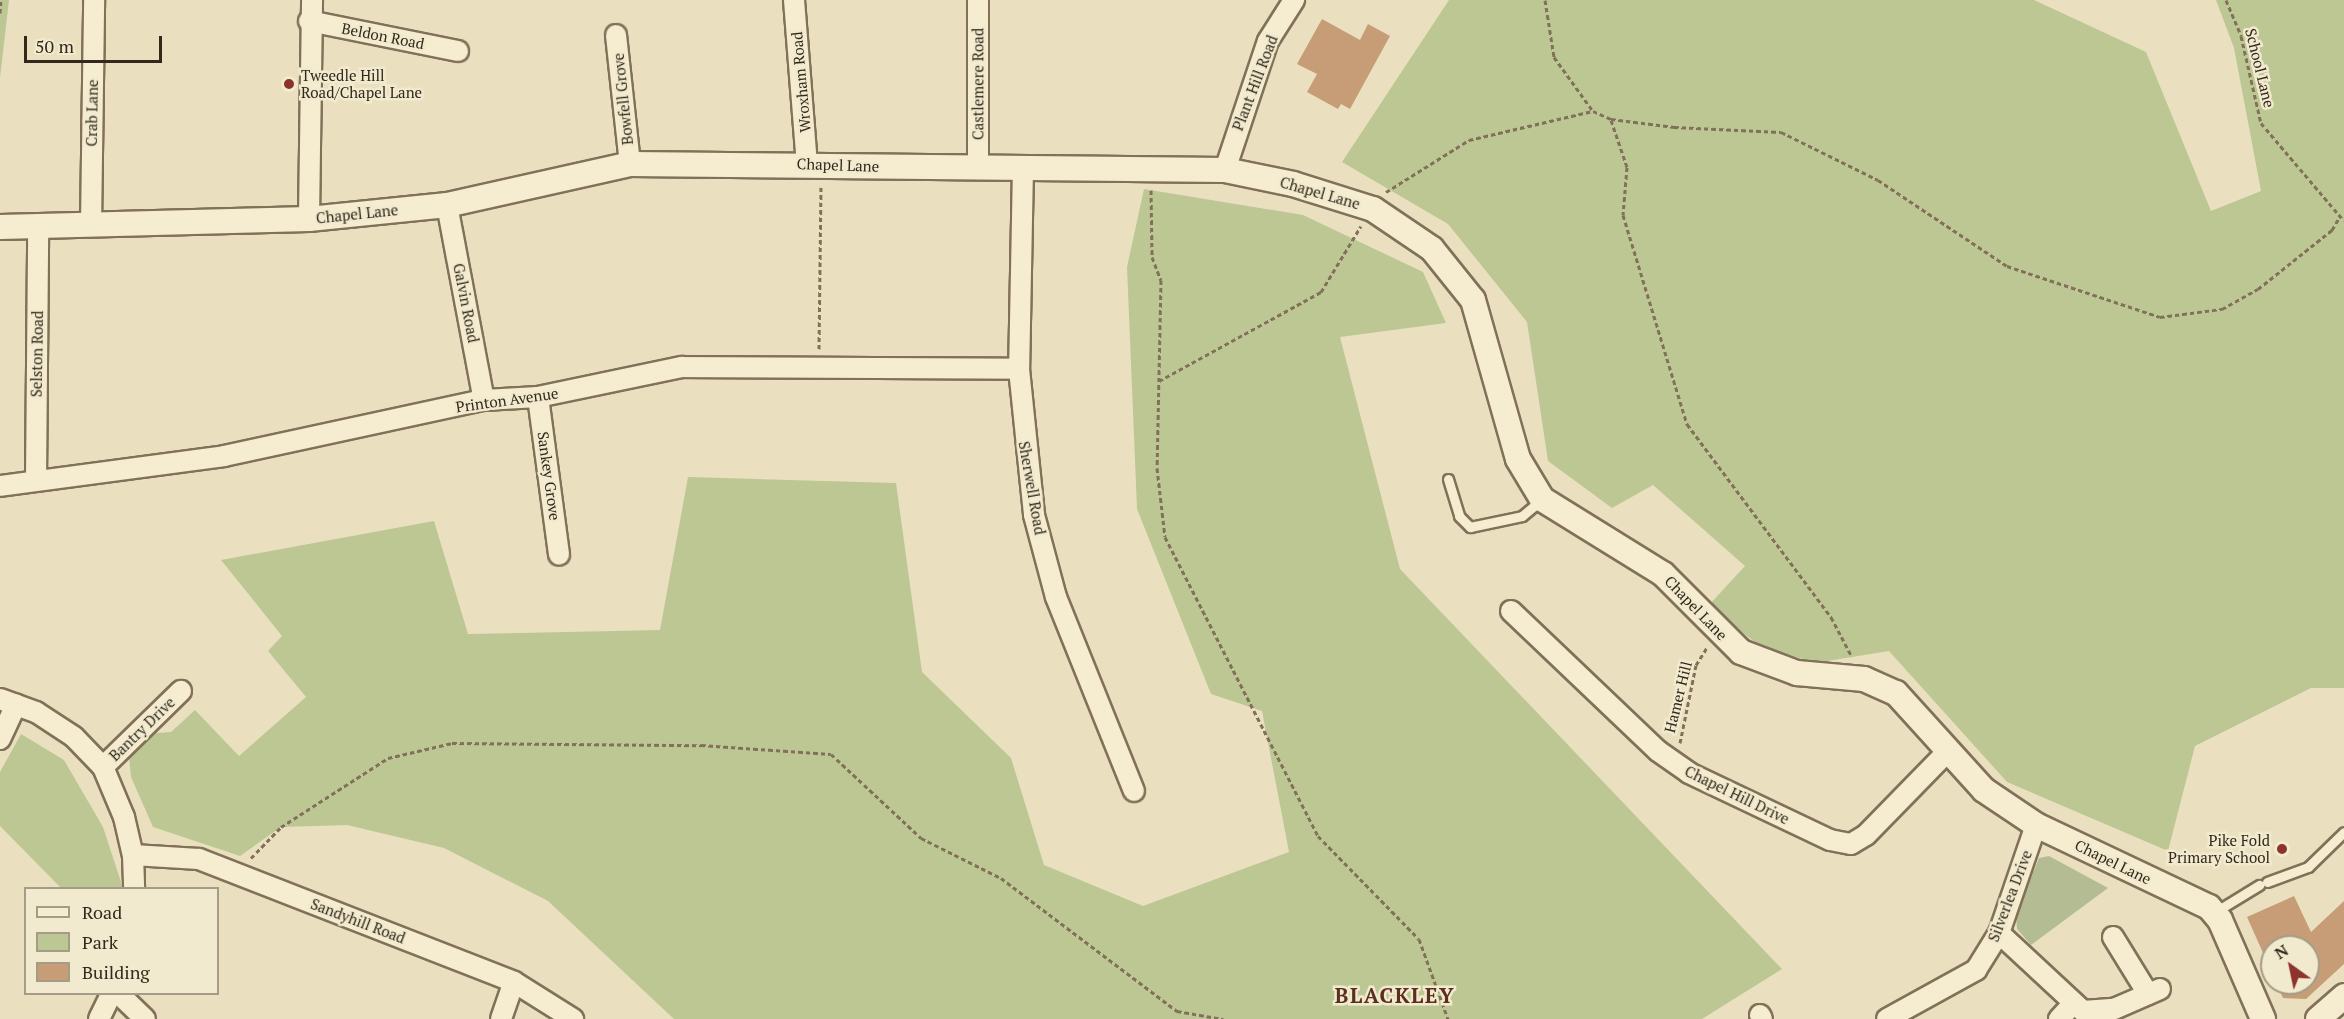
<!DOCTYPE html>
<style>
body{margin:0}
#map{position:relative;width:2344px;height:1019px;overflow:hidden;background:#eae0bf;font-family:"PT Serif",serif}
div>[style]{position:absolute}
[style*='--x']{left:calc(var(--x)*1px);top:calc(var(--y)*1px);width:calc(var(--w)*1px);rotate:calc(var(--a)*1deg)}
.green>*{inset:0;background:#bdc794}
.cemetery>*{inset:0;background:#b4bc93}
.building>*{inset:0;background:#c69d77}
.path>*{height:3px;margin-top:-1.5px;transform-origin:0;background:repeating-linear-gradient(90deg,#817159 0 4.5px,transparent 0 7.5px)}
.roads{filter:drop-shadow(2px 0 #817159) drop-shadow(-2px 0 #817159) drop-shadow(0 2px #817159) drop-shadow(0 -2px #817159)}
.service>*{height:9px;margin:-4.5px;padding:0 4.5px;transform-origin:4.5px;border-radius:4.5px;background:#f6edd1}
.minor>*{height:20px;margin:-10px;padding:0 10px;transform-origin:10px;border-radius:10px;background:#f6edd1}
.tertiary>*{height:24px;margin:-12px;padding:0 12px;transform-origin:12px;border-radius:12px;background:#f6edd1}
.dots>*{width:16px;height:16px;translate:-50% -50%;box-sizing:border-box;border:3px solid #f2eace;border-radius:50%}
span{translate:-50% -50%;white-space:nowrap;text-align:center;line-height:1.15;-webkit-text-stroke:5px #f2eace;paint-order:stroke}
.street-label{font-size:15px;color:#32281c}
.poi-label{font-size:15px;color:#32281c}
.left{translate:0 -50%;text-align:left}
.right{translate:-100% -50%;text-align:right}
.district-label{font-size:21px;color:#5b2f1f;font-weight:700;letter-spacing:1.5px}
.legend{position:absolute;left:24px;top:887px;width:195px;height:108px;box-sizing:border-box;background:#f2eace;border:2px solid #a59c87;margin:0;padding:8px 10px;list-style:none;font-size:18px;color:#32281c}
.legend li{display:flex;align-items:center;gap:12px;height:30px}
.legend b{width:30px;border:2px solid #a59c87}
.north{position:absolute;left:2260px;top:935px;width:60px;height:60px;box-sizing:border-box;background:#f2eace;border:2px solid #a59c87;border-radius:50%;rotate:327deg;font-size:16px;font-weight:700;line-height:24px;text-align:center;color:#32281c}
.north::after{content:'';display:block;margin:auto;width:21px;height:27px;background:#8c332d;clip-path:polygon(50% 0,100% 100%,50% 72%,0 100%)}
.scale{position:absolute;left:24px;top:36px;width:138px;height:27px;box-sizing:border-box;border:3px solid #32281c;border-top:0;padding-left:8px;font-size:18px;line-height:21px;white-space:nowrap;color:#32281c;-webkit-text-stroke:4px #f2eace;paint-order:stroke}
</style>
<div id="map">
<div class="green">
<i style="clip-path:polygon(0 0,9px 0,0 78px)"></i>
<i style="clip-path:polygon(1449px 0,2034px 0,2146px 52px,2211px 211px,2261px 191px,2234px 48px,2216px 0,2344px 0,2344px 688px,2311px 688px,2195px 746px,2168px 851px,2007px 782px,1889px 651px,1815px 663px,1757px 644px,1709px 605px,1745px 566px,1653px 485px,1612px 508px,1548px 461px,1527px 322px,1448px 224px,1342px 162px)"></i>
<i style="clip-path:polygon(1144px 189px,1303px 215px,1423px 272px,1446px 323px,1340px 337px,1400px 569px,1782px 969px,1702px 1019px,674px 1019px,548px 901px,444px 848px,347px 825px,281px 827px,240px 856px,153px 827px,131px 777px,129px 757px,156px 733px,171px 732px,195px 710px,239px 756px,306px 697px,268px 651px,282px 636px,221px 560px,434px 521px,468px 634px,660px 630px,688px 477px,896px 483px,922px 672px,1011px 758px,1044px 865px,1143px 906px,1289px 852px,1262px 711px,1211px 694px,1137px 509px,1127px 267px)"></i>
<i style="clip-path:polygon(21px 734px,64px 760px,103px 827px,123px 888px,61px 888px,0 826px,0 772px)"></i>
</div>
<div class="cemetery">
<i style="clip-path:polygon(2049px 856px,2108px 888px,2031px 945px,2017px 929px,2016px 915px,2039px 858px)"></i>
</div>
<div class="building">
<i style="clip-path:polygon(1322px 19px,1360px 40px,1368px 24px,1390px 36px,1350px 109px,1341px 104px,1338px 109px,1307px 92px,1317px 74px,1297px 64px)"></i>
<i style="clip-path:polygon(2294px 896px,2311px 932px,2344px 901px,2344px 964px,2306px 999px,2283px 998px,2276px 983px,2308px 983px,2308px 947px,2272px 947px,2272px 973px,2247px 917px)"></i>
</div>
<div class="path">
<i style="--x:1545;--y:0;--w:58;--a:81"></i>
<i style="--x:1554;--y:57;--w:67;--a:54.2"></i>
<i style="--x:2226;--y:0;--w:39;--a:67"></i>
<i style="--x:2241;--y:36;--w:89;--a:77.1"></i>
<i style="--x:2261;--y:123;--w:128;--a:49.7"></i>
<i style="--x:0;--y:13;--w:13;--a:-86"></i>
<i style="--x:1611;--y:120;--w:50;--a:71.2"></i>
<i style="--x:1627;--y:167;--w:48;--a:94.8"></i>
<i style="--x:1623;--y:215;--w:219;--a:73"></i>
<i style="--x:1687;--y:424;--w:241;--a:53.3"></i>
<i style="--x:1831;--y:617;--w:45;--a:62.3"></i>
<i style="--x:1151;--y:190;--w:67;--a:89.1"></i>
<i style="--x:1152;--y:257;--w:25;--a:69"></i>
<i style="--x:1161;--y:280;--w:188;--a:91.2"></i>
<i style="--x:1157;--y:468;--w:69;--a:83.4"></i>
<i style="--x:1165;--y:537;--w:336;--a:62.9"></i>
<i style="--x:1318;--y:836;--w:144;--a:45.6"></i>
<i style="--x:1419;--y:939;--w:85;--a:70.1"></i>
<i style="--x:1386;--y:192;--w:98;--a:-32.1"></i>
<i style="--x:1469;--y:140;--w:127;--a:-13.2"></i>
<i style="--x:1593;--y:111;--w:20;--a:24"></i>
<i style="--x:1611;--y:119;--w:64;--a:7.2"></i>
<i style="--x:1674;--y:127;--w:107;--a:2.7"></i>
<i style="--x:1781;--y:132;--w:108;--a:26.3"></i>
<i style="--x:1878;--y:180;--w:155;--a:33.7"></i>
<i style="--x:2007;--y:266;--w:161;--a:18.4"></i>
<i style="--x:2160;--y:317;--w:63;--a:-7.4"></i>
<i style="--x:2222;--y:309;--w:41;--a:-29.1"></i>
<i style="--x:2258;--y:289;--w:95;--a:-38.6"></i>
<i style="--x:2332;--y:230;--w:16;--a:-60"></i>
<i style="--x:819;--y:349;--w:162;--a:-89.3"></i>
<i style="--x:1159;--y:381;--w:185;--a:-28.8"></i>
<i style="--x:1321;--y:292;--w:77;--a:-58.8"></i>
<i style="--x:1680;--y:743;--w:80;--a:-78.4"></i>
<i style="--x:1696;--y:665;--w:22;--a:-58"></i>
<i style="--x:251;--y:858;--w:43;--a:-45.9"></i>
<i style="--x:281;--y:827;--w:127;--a:-32.8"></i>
<i style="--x:388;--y:758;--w:66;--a:-13.2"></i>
<i style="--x:452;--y:743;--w:249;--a:0.5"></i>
<i style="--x:701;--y:745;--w:130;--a:4"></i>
<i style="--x:831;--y:754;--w:123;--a:43"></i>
<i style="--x:921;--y:838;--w:89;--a:26.6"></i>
<i style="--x:1001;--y:878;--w:221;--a:37.1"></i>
<i style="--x:1177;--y:1011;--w:47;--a:9.9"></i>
</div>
<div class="roads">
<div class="service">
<i style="--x:1448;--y:479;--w:39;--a:73"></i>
<i style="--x:1459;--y:516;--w:16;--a:45"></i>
<i style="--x:1470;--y:527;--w:53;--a:-11.9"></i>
<i style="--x:1522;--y:516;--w:25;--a:-40"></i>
<i style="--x:2267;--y:882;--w:44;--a:-20.1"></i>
<i style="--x:2308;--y:867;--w:50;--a:-44.2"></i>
<i style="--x:2215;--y:912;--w:52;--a:-31.5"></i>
</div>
<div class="minor">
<i style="--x:794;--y:0;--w:165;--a:85.5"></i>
<i style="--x:309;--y:21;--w:152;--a:11.4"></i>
<i style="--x:616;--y:35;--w:130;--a:83.8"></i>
<i style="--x:978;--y:167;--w:167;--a:-90"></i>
<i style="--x:1023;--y:167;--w:202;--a:91.1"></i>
<i style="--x:1019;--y:369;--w:147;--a:84.1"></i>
<i style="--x:1034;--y:515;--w:85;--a:75"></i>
<i style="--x:1056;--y:597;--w:209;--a:68.1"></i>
<i style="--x:1225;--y:170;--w:136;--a:-71.6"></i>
<i style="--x:1268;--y:41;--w:49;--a:-57.6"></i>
<i style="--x:447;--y:205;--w:198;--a:79.3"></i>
<i style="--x:309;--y:219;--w:219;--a:-89.2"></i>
<i style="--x:91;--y:226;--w:226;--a:-89.2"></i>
<i style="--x:538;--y:397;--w:159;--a:82.4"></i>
<i style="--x:36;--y:480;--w:252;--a:-89.5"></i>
<i style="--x:0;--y:486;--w:226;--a:-7.6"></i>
<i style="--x:224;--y:456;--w:266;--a:-12.2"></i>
<i style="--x:484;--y:400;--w:54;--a:-3.2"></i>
<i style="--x:538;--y:397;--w:147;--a:-11.8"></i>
<i style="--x:682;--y:367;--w:337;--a:0.3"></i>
<i style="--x:1511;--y:611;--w:203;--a:43.6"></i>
<i style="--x:1658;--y:751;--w:38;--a:35"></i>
<i style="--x:1689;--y:773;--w:156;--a:25.4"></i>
<i style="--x:1830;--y:840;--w:21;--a:11"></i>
<i style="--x:1851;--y:844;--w:17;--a:-31"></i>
<i style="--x:1866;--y:835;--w:116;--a:-45.7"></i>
<i style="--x:0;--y:699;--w:38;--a:20"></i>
<i style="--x:36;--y:712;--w:45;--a:33.3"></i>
<i style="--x:74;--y:737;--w:42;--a:46"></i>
<i style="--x:103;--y:767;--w:54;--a:67.2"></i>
<i style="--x:124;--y:817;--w:39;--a:77"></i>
<i style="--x:133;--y:855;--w:33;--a:88"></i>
<i style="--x:0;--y:739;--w:38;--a:-65"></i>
<i style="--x:103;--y:767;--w:109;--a:-44.3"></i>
<i style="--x:133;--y:855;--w:66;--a:3.5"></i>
<i style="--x:199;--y:859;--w:338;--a:21.3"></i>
<i style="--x:514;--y:982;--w:70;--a:32.1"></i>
<i style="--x:1999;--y:933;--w:115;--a:42.9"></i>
<i style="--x:2083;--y:1011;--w:31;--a:-4"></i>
<i style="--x:2114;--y:1009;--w:50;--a:-23.5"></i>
<i style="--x:2113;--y:937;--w:67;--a:58.4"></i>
<i style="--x:119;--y:994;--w:36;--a:44"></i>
<i style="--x:1760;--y:1015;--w:4;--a:63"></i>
<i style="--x:99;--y:1019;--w:28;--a:-64"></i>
<i style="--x:501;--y:1019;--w:39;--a:-71"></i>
<i style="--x:1887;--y:1019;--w:102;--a:-28.8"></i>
<i style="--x:1976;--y:970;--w:44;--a:-58.1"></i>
<i style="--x:1999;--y:933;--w:114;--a:-71.1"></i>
<i style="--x:2059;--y:1019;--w:21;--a:-47"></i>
</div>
<div class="tertiary">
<i style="--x:0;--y:227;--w:309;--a:-1.5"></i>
<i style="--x:309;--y:219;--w:139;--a:-5.8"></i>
<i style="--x:447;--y:205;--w:188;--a:-12.6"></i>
<i style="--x:630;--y:164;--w:595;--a:0.58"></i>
<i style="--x:1225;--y:170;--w:69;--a:11.6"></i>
<i style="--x:1293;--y:184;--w:84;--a:17.4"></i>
<i style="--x:1373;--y:209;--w:71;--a:34.1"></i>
<i style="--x:1432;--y:249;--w:65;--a:51.2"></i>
<i style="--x:1473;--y:300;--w:165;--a:74.2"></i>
<i style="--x:1518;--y:459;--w:47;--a:59"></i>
<i style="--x:1542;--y:499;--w:142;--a:31.8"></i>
<i style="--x:1663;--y:574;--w:110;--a:45"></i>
<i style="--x:1741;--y:652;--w:60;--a:20.6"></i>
<i style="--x:1797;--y:673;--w:67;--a:5.1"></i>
<i style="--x:1864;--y:679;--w:35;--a:24"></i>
<i style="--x:1896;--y:693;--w:131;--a:47.8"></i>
<i style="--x:1984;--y:790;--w:63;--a:33.9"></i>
<i style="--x:2036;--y:825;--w:191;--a:25.4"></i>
<i style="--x:2209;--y:907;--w:17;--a:50"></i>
<i style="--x:2220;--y:920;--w:108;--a:66.5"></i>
<i style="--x:2318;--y:1019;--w:35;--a:-41"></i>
</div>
</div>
<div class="dots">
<i style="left:289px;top:84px;background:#8c332d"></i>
<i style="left:2282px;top:849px;background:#8c332d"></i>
</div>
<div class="street-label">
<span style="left:383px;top:36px;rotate:11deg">Beldon Road</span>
<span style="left:2260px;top:68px;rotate:76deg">School Lane</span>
<span style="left:801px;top:82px;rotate:-95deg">Wroxham Road</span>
<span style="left:1255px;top:83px;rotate:-69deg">Plant Hill Road</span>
<span style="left:978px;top:84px;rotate:-90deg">Castlemere Road</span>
<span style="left:623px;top:99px;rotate:-96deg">Bowfell Grove</span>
<span style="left:92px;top:113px;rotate:-89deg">Crab Lane</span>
<span style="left:838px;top:165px;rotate:2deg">Chapel Lane</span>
<span style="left:1320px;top:193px;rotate:16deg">Chapel Lane</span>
<span style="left:357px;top:214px;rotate:-6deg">Chapel Lane</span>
<span style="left:466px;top:303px;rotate:79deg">Galvin Road</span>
<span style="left:37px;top:354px;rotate:-89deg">Selston Road</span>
<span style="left:507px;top:400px;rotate:-8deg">Printon Avenue</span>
<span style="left:549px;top:476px;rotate:82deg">Sankey Grove</span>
<span style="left:1032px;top:488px;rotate:80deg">Sherwell Road</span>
<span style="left:1696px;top:608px;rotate:46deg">Chapel Lane</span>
<span style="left:1678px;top:697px;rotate:-76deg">Hamer Hill</span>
<span style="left:142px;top:729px;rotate:-44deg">Bantry Drive</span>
<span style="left:1737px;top:795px;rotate:26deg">Chapel Hill Drive</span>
<span style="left:2113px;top:862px;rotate:26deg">Chapel Lane</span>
<span style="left:2010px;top:896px;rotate:-69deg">Silverlea Drive</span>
<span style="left:358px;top:921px;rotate:21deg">Sandyhill Road</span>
</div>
<div class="poi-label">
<span class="left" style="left:301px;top:84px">Tweedle Hill<br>Road/Chapel Lane</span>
<span class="right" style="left:2270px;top:849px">Pike Fold<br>Primary School</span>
</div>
<div class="district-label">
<span style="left:1395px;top:995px">BLACKLEY</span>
</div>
<ul class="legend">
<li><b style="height:8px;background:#f6edd1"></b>Road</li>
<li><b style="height:16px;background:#bdc794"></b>Park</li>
<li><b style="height:16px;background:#c69d77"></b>Building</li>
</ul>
<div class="north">N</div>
<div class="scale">50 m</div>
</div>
